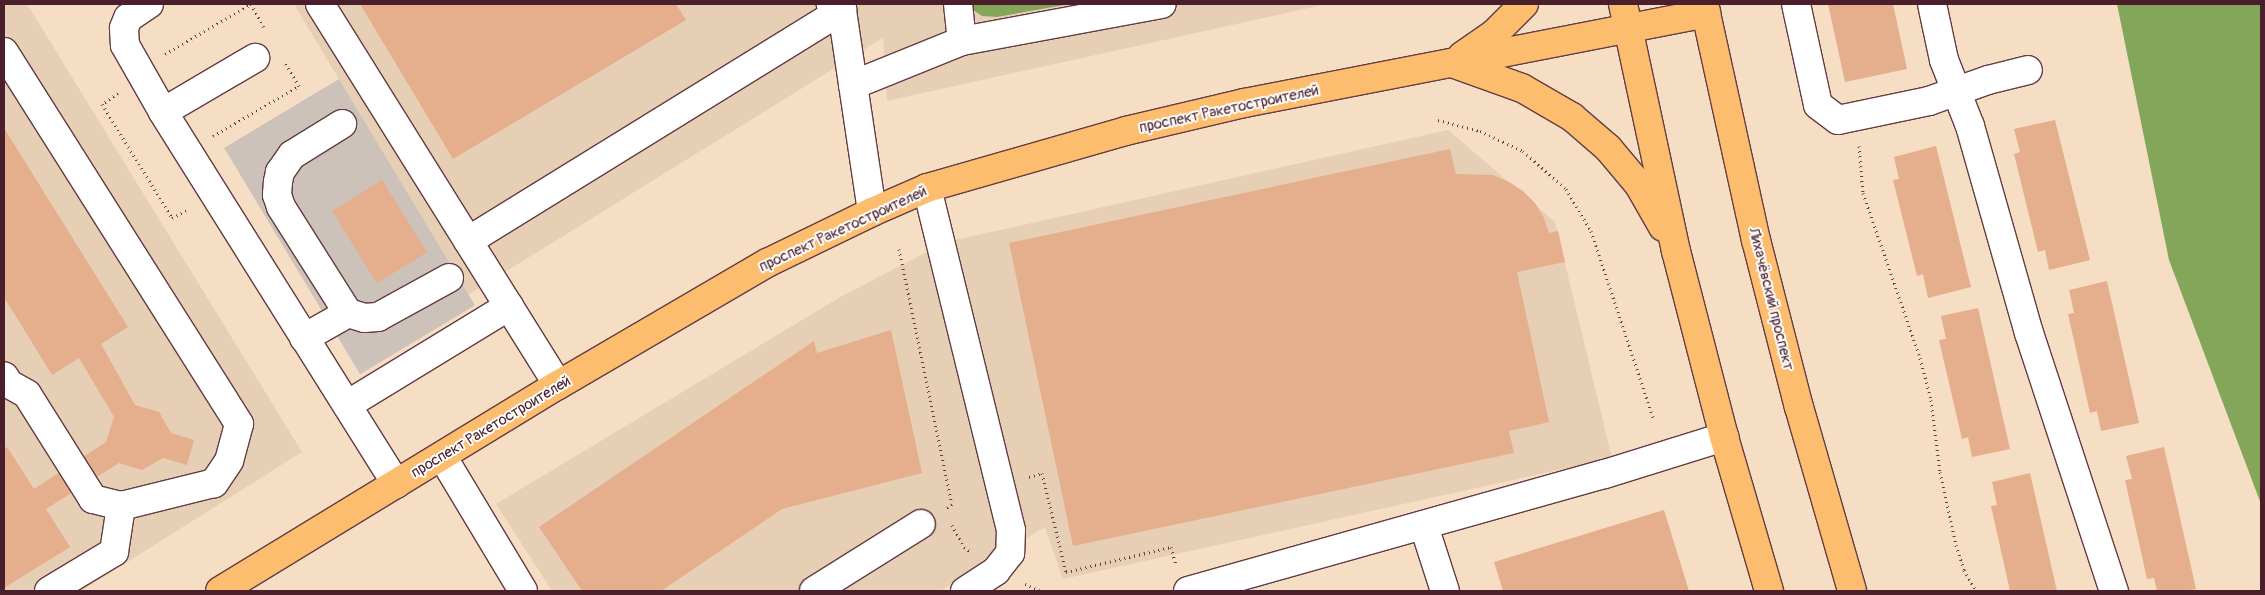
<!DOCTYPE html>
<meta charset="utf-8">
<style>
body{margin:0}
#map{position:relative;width:2265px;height:595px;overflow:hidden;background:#f5dec4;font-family:Pangolin,sans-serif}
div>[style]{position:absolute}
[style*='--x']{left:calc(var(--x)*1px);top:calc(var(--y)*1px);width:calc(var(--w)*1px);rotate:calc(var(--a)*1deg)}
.built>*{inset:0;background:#e7cfb5}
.industrial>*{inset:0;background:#ccc2b9;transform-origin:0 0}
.forest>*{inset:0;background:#84a65b}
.building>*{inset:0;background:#e5ae8c;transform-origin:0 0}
.path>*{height:3px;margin-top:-1.5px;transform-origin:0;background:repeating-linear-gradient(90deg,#643c42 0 1px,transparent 0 5px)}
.roads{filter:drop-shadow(1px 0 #643c42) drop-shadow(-1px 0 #643c42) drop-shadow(0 1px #643c42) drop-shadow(0 -1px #643c42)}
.minor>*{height:28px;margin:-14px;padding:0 14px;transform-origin:14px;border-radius:14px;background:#fff}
.major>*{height:28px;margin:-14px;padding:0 14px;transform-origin:14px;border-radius:14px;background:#fcbd6e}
span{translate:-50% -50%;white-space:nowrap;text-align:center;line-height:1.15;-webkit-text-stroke:4px #fff;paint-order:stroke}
.street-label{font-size:15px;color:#4a1f2b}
.frame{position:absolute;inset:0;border:5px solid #4a1f2b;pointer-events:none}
</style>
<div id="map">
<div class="built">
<i style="clip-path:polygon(4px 4px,27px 4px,302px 452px,81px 591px,4px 591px)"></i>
<i style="clip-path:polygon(294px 4px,1327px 4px,887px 101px,883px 38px,468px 295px)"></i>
<i style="clip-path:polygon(1448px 130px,1555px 222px,1612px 458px,1063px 579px,1045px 527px,940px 591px,552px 591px,496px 504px,842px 296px,946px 242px)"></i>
</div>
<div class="industrial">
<i style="left:339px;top:79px;width:264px;height:134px;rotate:59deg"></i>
</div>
<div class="forest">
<i style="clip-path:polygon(971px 4px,1070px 4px,997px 17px,982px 16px,973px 10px)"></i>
<i style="clip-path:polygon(2117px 4px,2261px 4px,2261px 504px,2169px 260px)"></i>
</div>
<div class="building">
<i style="clip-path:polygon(360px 4px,676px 4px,686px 20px,453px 159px)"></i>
<i style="clip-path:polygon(1828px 4px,1893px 4px,1907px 69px,1845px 82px)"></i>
<i style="clip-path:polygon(2055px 120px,2090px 260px,2049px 270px,2045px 250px,2038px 252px,2014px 154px,2020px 152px,2014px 129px)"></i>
<i style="clip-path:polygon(4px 128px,128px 327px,101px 344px,135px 405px,159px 412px,171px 433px,194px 440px,187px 465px,163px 458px,142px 470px,119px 463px,46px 509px,70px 547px,4px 588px,4px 449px,7px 447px,34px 489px,106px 442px,114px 417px,79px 358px,52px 375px,4px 297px)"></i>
<i style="clip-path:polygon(1936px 146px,1971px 287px,1928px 298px,1923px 274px,1917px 276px,1893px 180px,1899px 179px,1894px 157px)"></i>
<i style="clip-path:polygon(1450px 149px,1456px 174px,1493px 175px,1509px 182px,1523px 191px,1535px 203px,1544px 218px,1549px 233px,1558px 231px,1565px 262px,1517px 272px,1549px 422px,1509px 431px,1514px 453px,1073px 546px,1009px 243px)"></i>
<i style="left:382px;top:180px;width:85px;height:59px;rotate:58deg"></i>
<i style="clip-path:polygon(2107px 281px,2139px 423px,2101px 431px,2097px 411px,2090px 413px,2068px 314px,2074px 313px,2069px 290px)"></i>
<i style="clip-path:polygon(1978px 308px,2010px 449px,1972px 457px,1968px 437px,1962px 439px,1939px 340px,1946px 339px,1941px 316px)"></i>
<i style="clip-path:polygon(891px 330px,922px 473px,782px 509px,661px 591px,582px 591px,539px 527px,814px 341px,817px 353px)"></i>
<i style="clip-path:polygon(2164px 447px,2196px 589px,2185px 591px,2157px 591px,2154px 578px,2147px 579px,2125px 480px,2132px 479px,2126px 456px)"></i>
<i style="clip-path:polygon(2030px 473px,2057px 591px,2010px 591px,1991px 506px,1997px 505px,1992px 482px)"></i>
<i style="clip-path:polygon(1664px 510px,1689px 591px,1503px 591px,1494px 562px)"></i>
</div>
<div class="path">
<i style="--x:251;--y:4;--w:29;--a:61"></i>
<i style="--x:165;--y:54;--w:99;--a:-30.2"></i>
<i style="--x:118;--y:93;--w:19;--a:145"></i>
<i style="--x:102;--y:104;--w:134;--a:58.4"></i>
<i style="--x:172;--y:218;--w:17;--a:-28"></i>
<i style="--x:1438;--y:120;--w:43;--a:14.7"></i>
<i style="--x:1480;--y:131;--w:47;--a:24.9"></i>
<i style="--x:1523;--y:151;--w:57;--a:41.5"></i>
<i style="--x:1566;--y:189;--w:49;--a:59.2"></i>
<i style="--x:1591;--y:231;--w:199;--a:71.6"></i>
<i style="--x:213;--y:136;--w:99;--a:-30.2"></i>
<i style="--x:299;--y:86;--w:27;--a:-121"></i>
<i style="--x:1859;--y:146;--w:47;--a:85.1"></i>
<i style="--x:1863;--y:193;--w:175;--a:70.9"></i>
<i style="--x:1920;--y:358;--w:43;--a:75.3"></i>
<i style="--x:1931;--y:400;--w:73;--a:82.9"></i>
<i style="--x:1940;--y:472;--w:75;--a:77.6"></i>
<i style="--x:1956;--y:545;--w:26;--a:72"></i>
<i style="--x:1964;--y:570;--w:24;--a:60"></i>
<i style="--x:899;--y:249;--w:260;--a:78.3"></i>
<i style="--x:952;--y:504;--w:9;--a:144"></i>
<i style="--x:1029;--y:477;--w:14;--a:-17"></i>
<i style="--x:1042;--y:473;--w:102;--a:76.4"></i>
<i style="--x:1066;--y:572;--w:108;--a:-13.4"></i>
<i style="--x:1171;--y:547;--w:19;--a:74"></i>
<i style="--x:952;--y:525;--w:25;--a:61"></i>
<i style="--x:964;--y:547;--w:9;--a:36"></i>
<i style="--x:1025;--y:584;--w:17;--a:24"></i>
</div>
<div class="roads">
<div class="minor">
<i style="--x:149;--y:4;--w:25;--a:146"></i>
<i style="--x:128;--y:18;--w:11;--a:112"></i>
<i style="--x:124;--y:28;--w:17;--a:87"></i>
<i style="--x:125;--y:45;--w:77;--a:60.4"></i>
<i style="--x:163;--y:112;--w:439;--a:57.9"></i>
<i style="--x:320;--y:4;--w:449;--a:58"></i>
<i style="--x:841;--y:4;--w:210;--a:81.5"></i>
<i style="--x:958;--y:4;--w:37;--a:84"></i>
<i style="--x:1796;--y:4;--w:103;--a:77.7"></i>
<i style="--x:1818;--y:105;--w:25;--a:37"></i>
<i style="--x:1838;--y:120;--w:93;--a:-11.8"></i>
<i style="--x:1929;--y:101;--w:63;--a:-19.6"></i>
<i style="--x:1988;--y:80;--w:41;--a:-14"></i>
<i style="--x:1932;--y:4;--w:57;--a:77.9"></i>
<i style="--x:1944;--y:60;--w:71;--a:68.5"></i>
<i style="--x:1970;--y:126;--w:215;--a:74.1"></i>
<i style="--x:2029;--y:333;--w:272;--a:71.8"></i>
<i style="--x:4;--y:52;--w:440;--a:57.7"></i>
<i style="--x:239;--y:424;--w:38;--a:105"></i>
<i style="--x:229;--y:461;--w:27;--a:124"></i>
<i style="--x:214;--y:483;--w:96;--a:166.1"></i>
<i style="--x:121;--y:506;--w:29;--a:-166"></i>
<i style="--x:93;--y:499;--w:124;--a:-122.2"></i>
<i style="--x:27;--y:394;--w:21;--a:-151"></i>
<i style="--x:9;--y:384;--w:9;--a:-122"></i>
<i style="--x:853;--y:85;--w:118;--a:-22"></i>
<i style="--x:962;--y:41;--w:203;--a:-10.5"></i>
<i style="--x:163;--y:112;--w:107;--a:-30.4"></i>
<i style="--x:927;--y:188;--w:352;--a:76.2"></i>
<i style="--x:1011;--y:530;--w:23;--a:92"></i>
<i style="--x:1010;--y:553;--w:23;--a:128"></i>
<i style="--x:996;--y:571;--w:37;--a:147"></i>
<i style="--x:468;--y:241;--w:440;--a:-31.7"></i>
<i style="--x:842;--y:10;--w:13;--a:-151"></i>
<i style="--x:348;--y:313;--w:17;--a:17"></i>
<i style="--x:364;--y:318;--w:14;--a:-4"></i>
<i style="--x:378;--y:317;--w:81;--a:-28.8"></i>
<i style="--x:304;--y:338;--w:51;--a:-29.6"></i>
<i style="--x:348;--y:313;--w:125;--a:-122.3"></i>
<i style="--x:281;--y:207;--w:13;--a:-108"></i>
<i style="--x:277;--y:195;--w:13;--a:-86"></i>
<i style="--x:278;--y:182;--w:10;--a:-79"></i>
<i style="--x:280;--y:172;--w:21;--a:-55"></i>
<i style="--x:292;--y:155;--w:59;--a:-31.8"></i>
<i style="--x:347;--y:405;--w:190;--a:-31.4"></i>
<i style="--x:442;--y:456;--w:157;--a:59"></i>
<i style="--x:1424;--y:526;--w:68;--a:72.1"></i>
<i style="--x:49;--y:591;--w:76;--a:-31"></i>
<i style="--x:114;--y:552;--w:47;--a:-81.3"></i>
<i style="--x:814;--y:591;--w:126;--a:-32.1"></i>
<i style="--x:1188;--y:591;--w:433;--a:-15.7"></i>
<i style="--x:1605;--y:474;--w:125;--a:-17.3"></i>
</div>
<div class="major">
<i style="--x:1623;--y:4;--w:253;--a:77.9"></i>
<i style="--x:1676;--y:251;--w:192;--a:75.5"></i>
<i style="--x:1724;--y:437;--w:160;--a:73.7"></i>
<i style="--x:1704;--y:4;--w:242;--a:77.6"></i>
<i style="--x:1756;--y:240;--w:172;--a:75.6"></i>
<i style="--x:1799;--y:407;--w:191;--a:73.9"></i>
<i style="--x:1462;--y:56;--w:40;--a:-34.9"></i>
<i style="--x:1495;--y:33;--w:41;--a:-45"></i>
<i style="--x:1452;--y:63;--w:74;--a:19.7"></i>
<i style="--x:1522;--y:88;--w:58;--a:30.1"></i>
<i style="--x:1572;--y:117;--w:48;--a:40.7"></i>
<i style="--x:1608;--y:148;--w:48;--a:50"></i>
<i style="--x:1639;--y:185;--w:48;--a:60.3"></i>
<i style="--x:220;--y:591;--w:396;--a:-31.4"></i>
<i style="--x:558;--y:385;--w:242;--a:-30.3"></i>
<i style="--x:767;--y:263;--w:117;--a:-25.9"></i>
<i style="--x:872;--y:212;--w:60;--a:-23.6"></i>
<i style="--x:927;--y:188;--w:207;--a:-16"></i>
<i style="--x:1126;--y:131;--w:121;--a:-13.3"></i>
<i style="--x:1244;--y:103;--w:471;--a:-11"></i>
</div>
</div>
<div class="street-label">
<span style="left:1229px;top:109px;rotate:-12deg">проспект Ракетостроителей</span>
<span style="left:843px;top:229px;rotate:-25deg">проспект Ракетостроителей</span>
<span style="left:1771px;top:299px;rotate:76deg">Лихачёвский проспект</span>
<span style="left:491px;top:427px;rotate:-31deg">проспект Ракетостроителей</span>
</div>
<div class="frame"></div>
</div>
